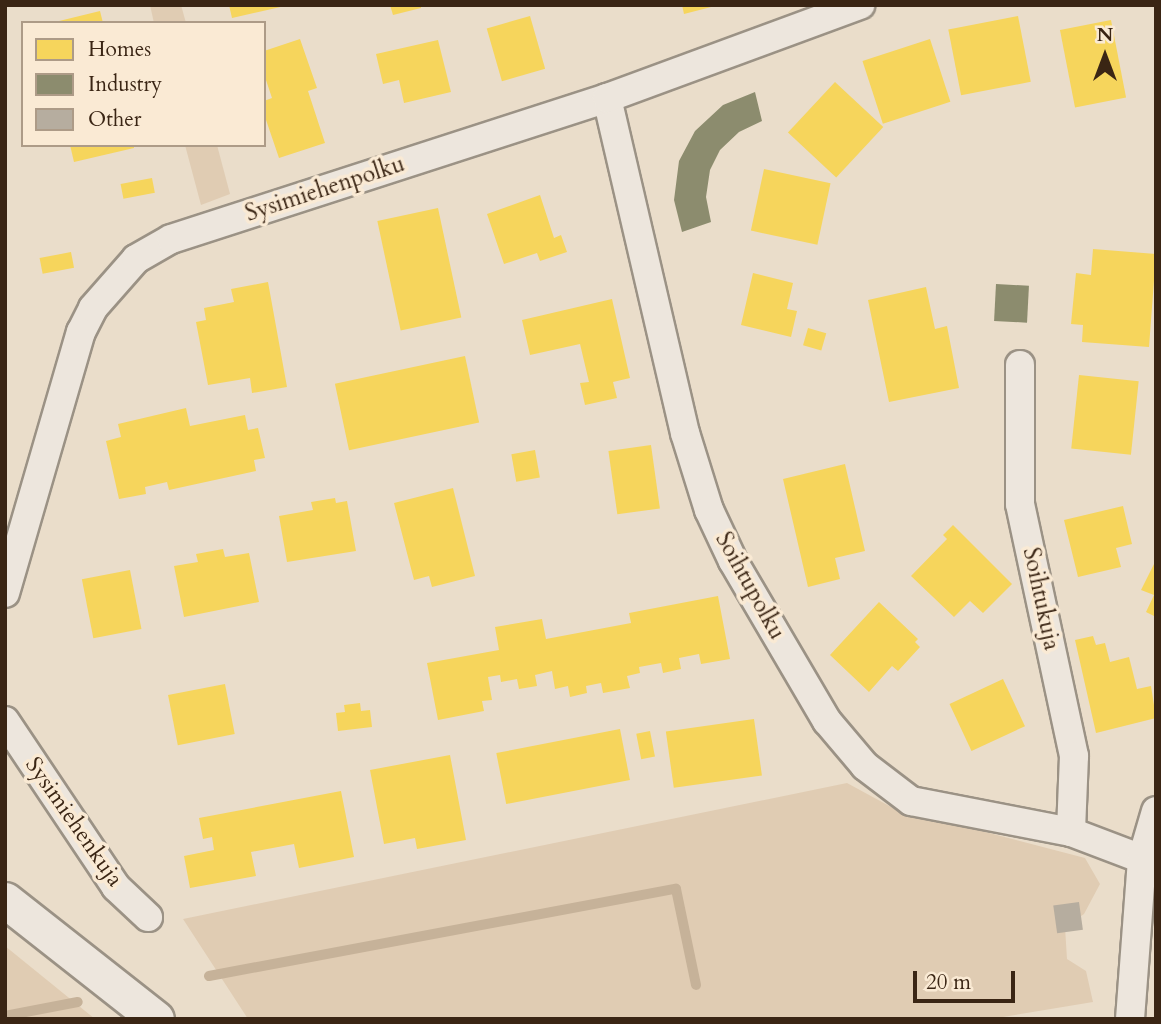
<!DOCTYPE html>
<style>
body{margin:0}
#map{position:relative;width:1161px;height:1024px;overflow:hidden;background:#eaddca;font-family:Cardo,serif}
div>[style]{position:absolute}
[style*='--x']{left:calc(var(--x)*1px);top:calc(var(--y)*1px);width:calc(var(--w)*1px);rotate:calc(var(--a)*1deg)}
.green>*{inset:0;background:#e0ccb3}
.homes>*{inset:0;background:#f6d55c;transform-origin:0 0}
.industry>*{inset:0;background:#8c8c6e;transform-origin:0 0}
.stream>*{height:10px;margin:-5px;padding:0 5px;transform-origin:5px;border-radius:5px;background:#c6b299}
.building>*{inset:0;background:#b6ad9f;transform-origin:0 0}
.roads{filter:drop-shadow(2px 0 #9b9285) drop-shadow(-2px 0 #9b9285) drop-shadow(0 2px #9b9285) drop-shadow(0 -2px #9b9285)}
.minor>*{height:28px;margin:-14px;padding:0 14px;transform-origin:14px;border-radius:14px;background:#ede6dd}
.tertiary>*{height:35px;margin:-17.5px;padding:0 17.5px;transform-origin:17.5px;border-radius:17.5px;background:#ede6dd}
span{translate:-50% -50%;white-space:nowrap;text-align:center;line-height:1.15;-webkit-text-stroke:7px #faead4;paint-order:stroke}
.street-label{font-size:23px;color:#3a2514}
.frame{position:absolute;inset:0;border:7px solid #3a2514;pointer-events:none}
.legend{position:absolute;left:21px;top:21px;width:245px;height:126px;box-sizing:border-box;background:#faead4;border:2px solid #ad9b87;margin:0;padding:9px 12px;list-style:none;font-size:21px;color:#3a2514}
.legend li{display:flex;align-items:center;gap:14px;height:35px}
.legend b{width:35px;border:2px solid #ad9b87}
.north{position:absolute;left:1070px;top:21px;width:70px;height:70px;-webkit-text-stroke:5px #faead4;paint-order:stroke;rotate:0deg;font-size:19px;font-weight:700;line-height:28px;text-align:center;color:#3a2514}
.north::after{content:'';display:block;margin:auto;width:24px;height:32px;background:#3a2514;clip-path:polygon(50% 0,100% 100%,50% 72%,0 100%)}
.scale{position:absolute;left:913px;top:971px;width:102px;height:32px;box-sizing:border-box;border:4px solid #3a2514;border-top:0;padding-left:9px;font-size:21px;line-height:24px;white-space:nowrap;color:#3a2514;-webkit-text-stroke:5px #faead4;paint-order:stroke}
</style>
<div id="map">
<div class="green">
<i style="clip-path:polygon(150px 5px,181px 5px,186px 23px,154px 23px)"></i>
<i style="clip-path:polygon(185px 145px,217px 145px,230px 194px,201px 205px)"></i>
<i style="clip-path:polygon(847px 783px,893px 808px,1085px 858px,1100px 884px,1084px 914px,1065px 927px,1067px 959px,1086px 971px,1093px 1002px,991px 1019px,248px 1019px,183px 919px)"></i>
<i style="clip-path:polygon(5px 946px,95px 1019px,5px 1019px)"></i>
</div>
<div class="homes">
<i style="clip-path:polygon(229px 5px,285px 5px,285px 6px,232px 18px)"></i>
<i style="clip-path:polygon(390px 5px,421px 5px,421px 8px,393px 15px)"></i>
<i style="clip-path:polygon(682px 5px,715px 5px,715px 6px,684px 14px)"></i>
<i style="clip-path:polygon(100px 11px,103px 23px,55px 23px,55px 22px)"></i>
<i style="left:530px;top:16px;width:55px;height:45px;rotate:74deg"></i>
<i style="left:1018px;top:16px;width:67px;height:71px;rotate:79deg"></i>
<i style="left:1111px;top:20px;width:79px;height:52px;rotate:79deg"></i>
<i style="clip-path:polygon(300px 39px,317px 88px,308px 91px,325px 143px,279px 158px,264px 114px,264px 101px,272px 98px,264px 74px,264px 51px)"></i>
<i style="left:930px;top:39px;width:66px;height:71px;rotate:72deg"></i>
<i style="clip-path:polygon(438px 40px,451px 92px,404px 103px,399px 80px,383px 84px,376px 54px)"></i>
<i style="left:835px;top:82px;width:66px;height:69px;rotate:43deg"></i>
<i style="clip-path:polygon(70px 145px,134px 145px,134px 148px,74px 162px)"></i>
<i style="left:764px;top:169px;width:68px;height:63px;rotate:12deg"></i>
<i style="left:152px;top:178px;width:15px;height:32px;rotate:79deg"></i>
<i style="clip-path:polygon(540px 195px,554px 238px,561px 235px,567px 252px,540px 261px,537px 253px,504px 264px,487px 214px)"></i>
<i style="left:438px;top:208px;width:112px;height:62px;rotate:78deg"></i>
<i style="clip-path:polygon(1093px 249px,1156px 254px,1149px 347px,1082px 342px,1083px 325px,1071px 324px,1076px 273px,1091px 275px)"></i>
<i style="left:71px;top:252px;width:16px;height:32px;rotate:79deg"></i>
<i style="clip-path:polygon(753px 273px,793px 283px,787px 309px,797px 311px,791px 337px,741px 325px)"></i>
<i style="clip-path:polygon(268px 282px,287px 387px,252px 393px,250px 378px,208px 385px,196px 322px,206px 320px,204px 308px,234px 302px,231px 289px)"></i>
<i style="clip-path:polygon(926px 287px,935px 329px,947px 326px,959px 388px,889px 402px,868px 300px)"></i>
<i style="clip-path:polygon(612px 299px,630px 378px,613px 382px,617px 398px,585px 405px,580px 383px,589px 382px,580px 344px,530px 355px,522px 320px)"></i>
<i style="left:808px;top:328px;width:19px;height:18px;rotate:16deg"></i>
<i style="left:465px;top:356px;width:68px;height:133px;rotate:78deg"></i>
<i style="left:1079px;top:375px;width:60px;height:74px;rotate:6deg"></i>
<i style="clip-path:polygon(186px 408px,190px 426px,245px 415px,248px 430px,258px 428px,265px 458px,254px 460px,256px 471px,169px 490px,167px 482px,145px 487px,146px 494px,119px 499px,106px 441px,121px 437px,118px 424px)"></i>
<i style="left:651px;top:445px;width:64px;height:43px;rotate:82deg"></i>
<i style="left:535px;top:450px;width:28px;height:24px;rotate:80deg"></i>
<i style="clip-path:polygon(845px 464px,865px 551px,835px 558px,840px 579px,808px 587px,783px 479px)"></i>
<i style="clip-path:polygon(453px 488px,475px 576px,432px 587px,429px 576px,414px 580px,394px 503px)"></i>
<i style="clip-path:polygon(335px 498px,336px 503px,347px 501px,356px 551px,287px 562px,279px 516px,313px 510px,311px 502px)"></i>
<i style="clip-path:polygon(1123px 506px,1132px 544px,1116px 548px,1121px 567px,1078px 577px,1064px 520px)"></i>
<i style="clip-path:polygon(953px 525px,1012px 584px,983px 613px,970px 601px,954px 617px,911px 576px,947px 539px,943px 535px)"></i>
<i style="clip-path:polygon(223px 549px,225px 557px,249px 553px,259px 602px,184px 617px,174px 566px,198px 562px,196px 554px)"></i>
<i style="clip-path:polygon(1156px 560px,1156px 617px,1146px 612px,1154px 595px,1141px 590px)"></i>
<i style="left:130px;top:570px;width:60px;height:49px;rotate:79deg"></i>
<i style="clip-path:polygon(718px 596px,730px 659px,701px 664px,699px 654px,679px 658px,681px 669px,663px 673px,661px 663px,639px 667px,640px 673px,627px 676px,630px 688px,603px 693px,601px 683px,586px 686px,587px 693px,570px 697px,568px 686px,555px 689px,552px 671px,535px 675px,537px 686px,519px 689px,517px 679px,501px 682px,500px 675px,488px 677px,492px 700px,482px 701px,484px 711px,438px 720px,427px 663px,499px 650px,495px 627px,542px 619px,546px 639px,631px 623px,629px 613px)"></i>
<i style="clip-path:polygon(879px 602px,918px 639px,915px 642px,920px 647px,898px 671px,892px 666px,869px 692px,830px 655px)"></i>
<i style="clip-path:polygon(1093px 636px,1096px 645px,1105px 643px,1110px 662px,1129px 657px,1137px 689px,1151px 686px,1156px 718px,1096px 733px,1075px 640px)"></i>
<i style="left:1003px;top:679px;width:52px;height:59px;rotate:65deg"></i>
<i style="left:225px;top:684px;width:51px;height:58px;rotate:79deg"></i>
<i style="clip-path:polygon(360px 703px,361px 711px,370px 710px,372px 727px,338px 731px,336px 713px,345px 712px,344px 705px)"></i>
<i style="left:754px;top:719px;width:57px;height:89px;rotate:82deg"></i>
<i style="left:620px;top:729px;width:52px;height:126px;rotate:79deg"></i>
<i style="left:650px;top:731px;width:26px;height:14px;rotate:79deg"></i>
<i style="clip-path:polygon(450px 755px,466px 840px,417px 849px,415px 838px,384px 844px,370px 770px)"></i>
<i style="clip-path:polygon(341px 791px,354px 857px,299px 868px,294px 844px,251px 852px,256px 876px,190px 888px,184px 856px,214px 850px,212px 837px,203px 839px,199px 818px)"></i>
</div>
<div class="industry">
<i style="clip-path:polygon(755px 92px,762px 121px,739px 132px,720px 150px,710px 170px,706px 197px,711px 222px,682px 232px,674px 200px,679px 161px,695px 131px,723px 105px)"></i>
<i style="left:996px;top:284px;width:33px;height:37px;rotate:3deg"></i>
</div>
<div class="stream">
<i style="--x:209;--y:976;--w:475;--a:-10.6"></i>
<i style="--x:676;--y:889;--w:98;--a:78.2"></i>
<i style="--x:5;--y:1016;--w:74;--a:-10.9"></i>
</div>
<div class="building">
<i style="left:1079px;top:902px;width:28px;height:26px;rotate:82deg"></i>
</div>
<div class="roads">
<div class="minor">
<i style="--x:607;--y:98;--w:344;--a:76.9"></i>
<i style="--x:685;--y:433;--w:81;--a:72.7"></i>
<i style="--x:709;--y:510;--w:56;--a:64.8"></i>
<i style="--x:733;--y:561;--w:186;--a:59.6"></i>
<i style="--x:827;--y:721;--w:59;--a:49.8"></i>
<i style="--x:865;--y:766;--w:58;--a:37.3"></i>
<i style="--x:911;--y:801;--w:163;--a:11"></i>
<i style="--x:1071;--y:832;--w:76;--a:20.8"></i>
<i style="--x:1020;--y:365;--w:139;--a:90"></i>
<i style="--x:1020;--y:504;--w:258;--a:77.9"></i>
<i style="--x:1074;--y:756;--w:76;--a:92.3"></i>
<i style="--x:5;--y:593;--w:272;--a:-73.8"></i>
<i style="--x:81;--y:332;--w:27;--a:-63"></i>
<i style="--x:93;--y:308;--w:65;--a:-48.7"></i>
<i style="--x:136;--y:259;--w:40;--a:-29.7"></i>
<i style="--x:171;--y:239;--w:458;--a:-17.9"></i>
<i style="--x:607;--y:98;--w:270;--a:-20.2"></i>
<i style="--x:5;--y:721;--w:200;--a:56.2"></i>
<i style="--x:116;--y:887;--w:44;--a:43.2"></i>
<i style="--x:1130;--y:1019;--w:160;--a:-85.7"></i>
<i style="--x:1142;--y:859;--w:50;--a:-73.7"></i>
</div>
<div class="tertiary">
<i style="--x:5;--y:900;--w:192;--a:38.2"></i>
</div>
</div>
<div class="street-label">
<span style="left:325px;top:189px;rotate:-18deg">Sysimiehenpolku</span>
<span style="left:750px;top:586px;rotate:61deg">Soihtupolku</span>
<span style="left:1041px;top:599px;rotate:78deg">Soihtukuja</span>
<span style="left:74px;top:822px;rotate:55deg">Sysimiehenkuja</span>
</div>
<div class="frame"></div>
<ul class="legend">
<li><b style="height:19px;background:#f6d55c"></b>Homes</li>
<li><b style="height:19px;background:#8c8c6e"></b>Industry</li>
<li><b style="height:19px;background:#b6ad9f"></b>Other</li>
</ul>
<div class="north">N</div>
<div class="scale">20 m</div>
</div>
